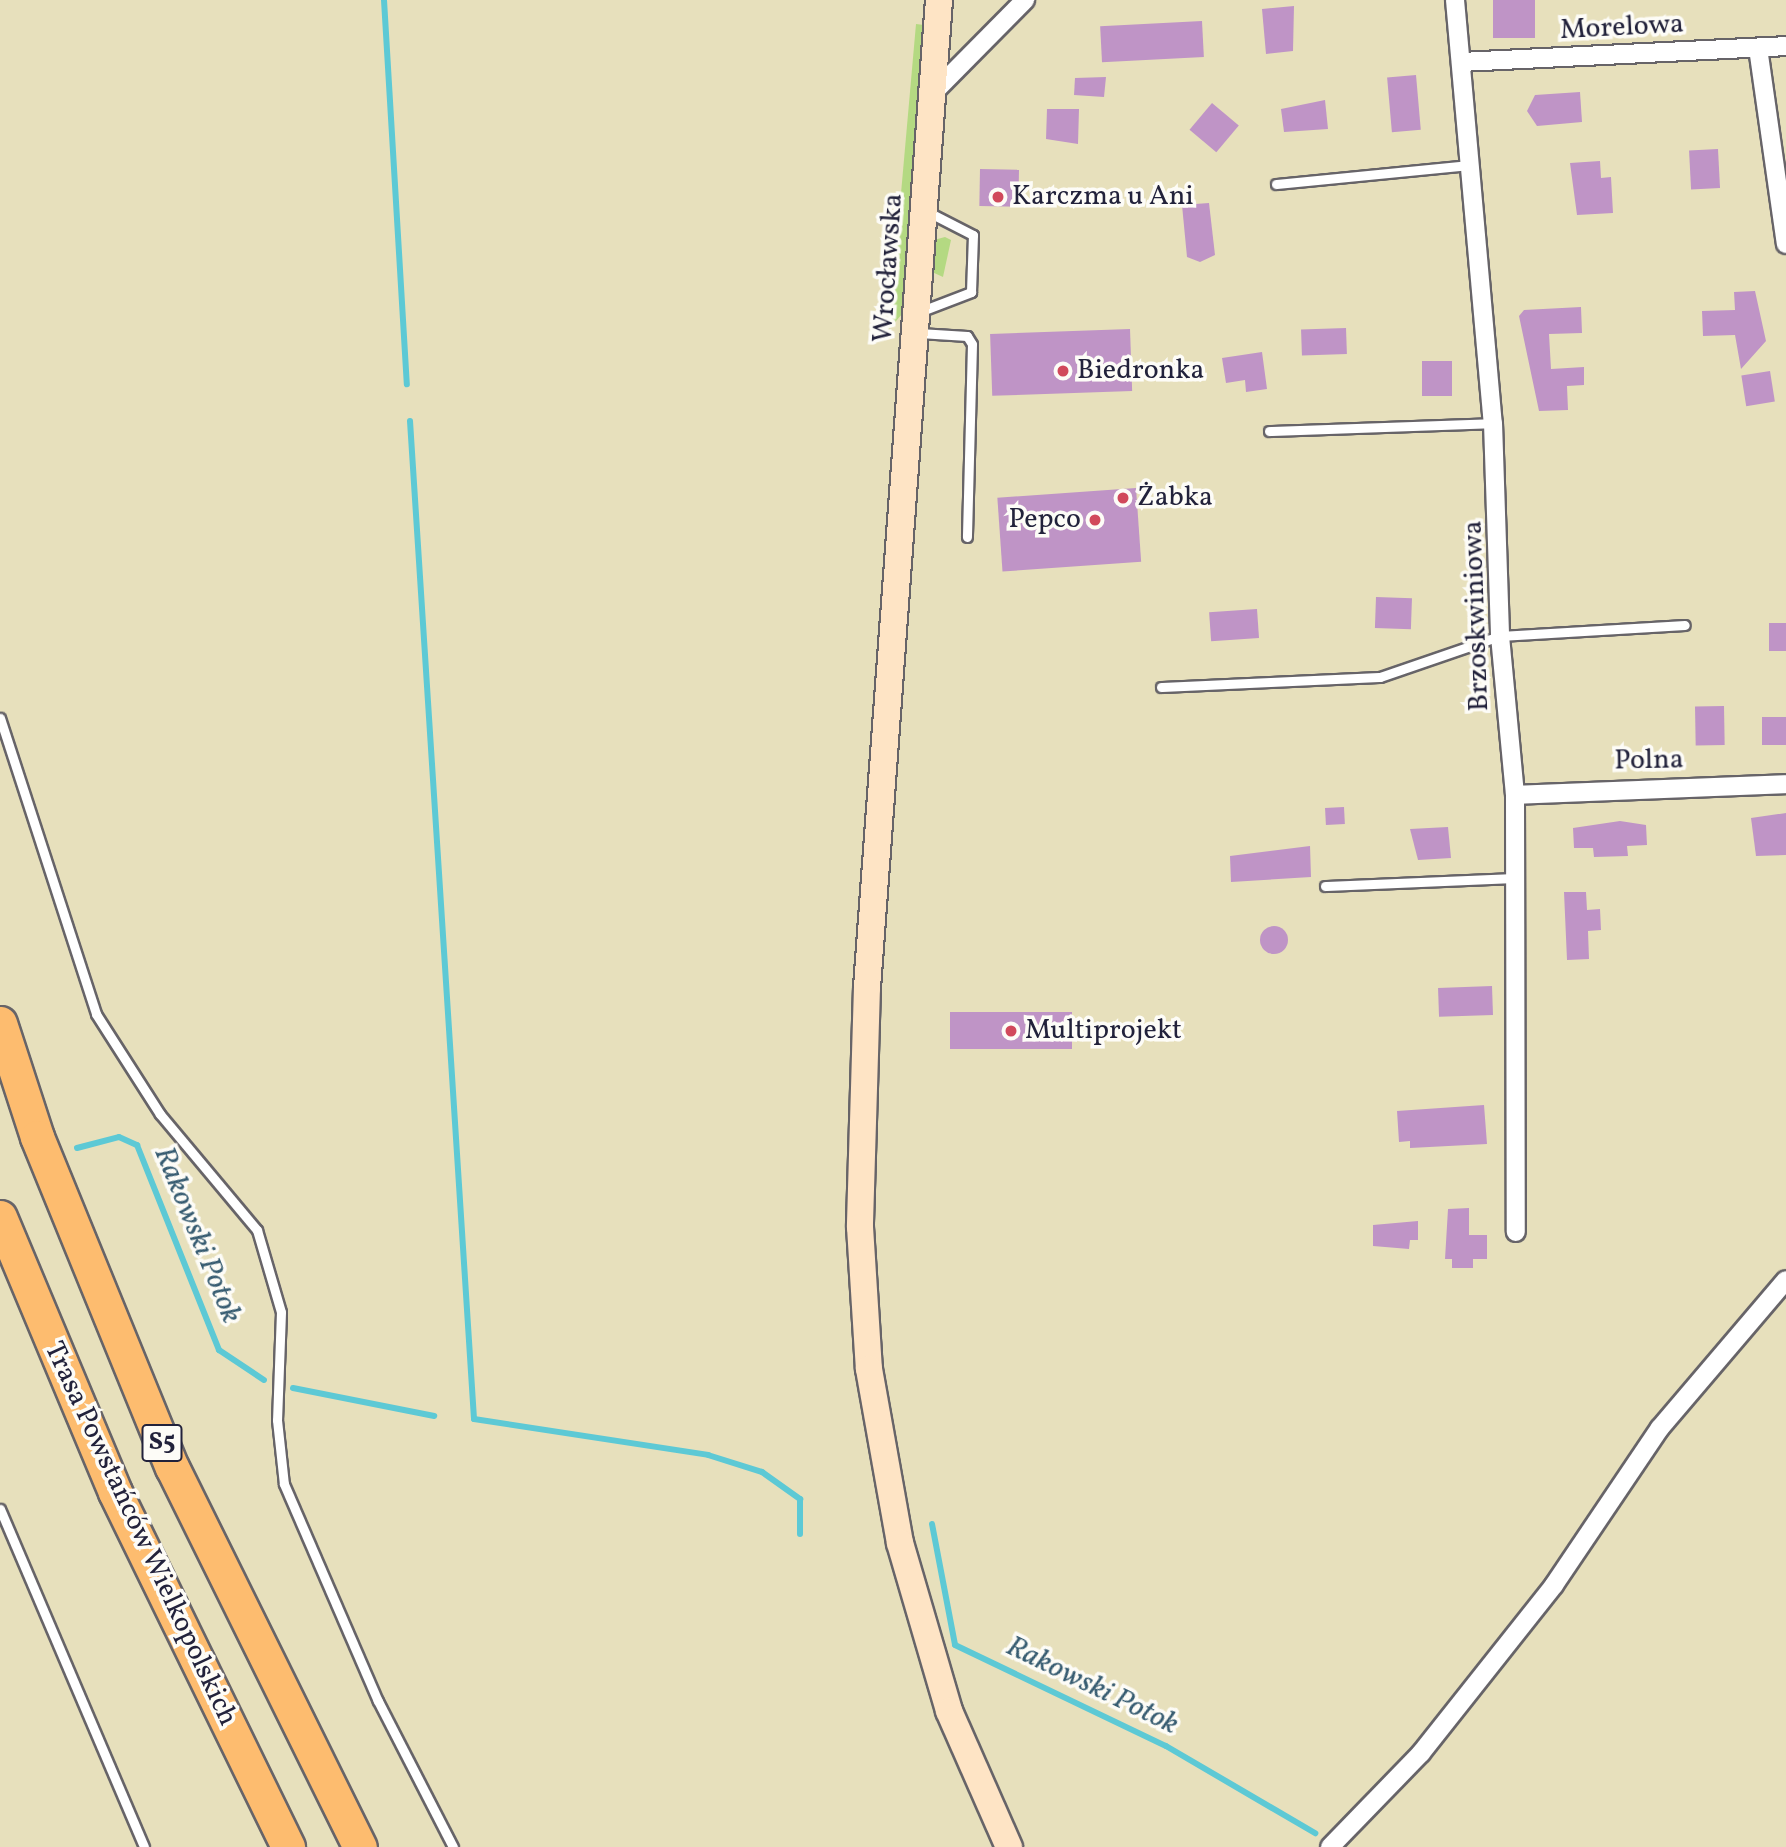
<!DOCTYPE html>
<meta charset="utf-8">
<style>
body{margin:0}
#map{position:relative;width:1786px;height:1847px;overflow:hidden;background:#e7e0bc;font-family:Vollkorn,serif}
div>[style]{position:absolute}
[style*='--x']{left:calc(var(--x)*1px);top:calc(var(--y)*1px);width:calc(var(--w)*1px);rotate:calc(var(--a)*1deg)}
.green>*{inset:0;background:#b4d982}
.stream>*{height:6px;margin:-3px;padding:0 3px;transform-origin:3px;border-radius:3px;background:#5dc9d5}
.building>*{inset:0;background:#bf94c6;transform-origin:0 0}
.round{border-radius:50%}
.roads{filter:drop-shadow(2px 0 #676468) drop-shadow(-2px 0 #676468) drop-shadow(0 2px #676468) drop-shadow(0 -2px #676468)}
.lane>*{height:9px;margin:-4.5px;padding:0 4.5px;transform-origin:4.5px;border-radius:4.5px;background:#fff}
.street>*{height:18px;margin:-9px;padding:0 9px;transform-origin:9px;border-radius:9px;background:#fff}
.secondary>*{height:26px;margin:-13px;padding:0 13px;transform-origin:13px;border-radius:13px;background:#fee4c5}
.highway>*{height:33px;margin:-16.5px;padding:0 16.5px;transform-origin:16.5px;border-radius:16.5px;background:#fdbc6f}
.dots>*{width:19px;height:19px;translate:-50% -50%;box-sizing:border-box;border:4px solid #fdfcf7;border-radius:50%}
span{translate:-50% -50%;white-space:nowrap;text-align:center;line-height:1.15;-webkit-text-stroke:7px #fdfcf7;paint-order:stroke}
.shield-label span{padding:2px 5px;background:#fdfcf7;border:2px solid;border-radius:5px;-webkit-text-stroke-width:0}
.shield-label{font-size:26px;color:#22223b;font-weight:700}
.street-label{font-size:28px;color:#22223b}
.poi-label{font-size:28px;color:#22223b}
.left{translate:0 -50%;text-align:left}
.right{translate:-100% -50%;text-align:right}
.water-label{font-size:30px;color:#375c71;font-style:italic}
</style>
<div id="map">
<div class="green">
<i style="clip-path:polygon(916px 24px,924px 25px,903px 313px,889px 329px)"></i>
<i style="clip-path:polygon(945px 237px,951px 240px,943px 277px,932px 272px,934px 240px)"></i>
</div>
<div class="stream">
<i style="--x:384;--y:0;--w:385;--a:86.6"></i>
<i style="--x:410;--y:421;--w:1000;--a:86.33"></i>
<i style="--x:474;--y:1419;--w:237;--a:8.7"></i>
<i style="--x:708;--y:1455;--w:57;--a:17.5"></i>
<i style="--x:762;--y:1472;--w:47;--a:35.4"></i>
<i style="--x:800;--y:1499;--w:35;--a:90"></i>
<i style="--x:77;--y:1148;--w:43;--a:-14.7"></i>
<i style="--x:119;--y:1137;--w:20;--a:24"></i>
<i style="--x:137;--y:1145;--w:221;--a:68.2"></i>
<i style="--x:219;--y:1350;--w:54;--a:33.7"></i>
<i style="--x:293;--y:1388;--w:144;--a:11.2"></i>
<i style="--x:932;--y:1524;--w:123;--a:79.2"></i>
<i style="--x:955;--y:1645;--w:234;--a:25.6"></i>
<i style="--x:1166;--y:1746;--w:173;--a:30.3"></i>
</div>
<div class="building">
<i style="left:1493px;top:0;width:42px;height:38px"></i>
<i style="clip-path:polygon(1294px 6px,1293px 51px,1266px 54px,1262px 9px)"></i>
<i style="left:1202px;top:21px;width:36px;height:102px;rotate:87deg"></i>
<i style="left:1416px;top:75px;width:55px;height:29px;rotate:85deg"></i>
<i style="clip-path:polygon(1106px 77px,1104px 97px,1074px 95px,1075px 78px)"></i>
<i style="clip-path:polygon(1580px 92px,1582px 122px,1537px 126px,1527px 111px,1535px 95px)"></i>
<i style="clip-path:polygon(1325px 100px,1328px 129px,1284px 132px,1281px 109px)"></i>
<i style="left:1212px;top:103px;width:35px;height:35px;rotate:40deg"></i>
<i style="clip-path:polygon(1047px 109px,1079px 109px,1078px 144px,1046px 139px)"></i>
<i style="left:1718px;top:149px;width:39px;height:29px;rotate:87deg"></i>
<i style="clip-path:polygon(1600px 161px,1601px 178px,1611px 177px,1613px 213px,1577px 215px,1570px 163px)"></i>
<i style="left:980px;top:169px;width:39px;height:37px;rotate:1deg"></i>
<i style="clip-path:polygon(1209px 203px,1215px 255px,1200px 262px,1187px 257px,1182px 205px)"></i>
<i style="clip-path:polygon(1755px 291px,1766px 341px,1741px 369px,1735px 335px,1703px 336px,1702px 311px,1735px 310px,1734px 292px)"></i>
<i style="clip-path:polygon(1581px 307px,1582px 333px,1549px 334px,1551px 369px,1584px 367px,1584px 385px,1567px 386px,1568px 410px,1539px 411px,1519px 316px,1524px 310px)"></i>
<i style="left:1346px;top:328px;width:26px;height:45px;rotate:88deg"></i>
<i style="left:1130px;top:329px;width:62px;height:140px;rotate:88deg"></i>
<i style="clip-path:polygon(1262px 352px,1267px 389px,1246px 392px,1245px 380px,1226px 383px,1222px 358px)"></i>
<i style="left:1422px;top:361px;width:30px;height:35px"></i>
<i style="left:1770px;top:371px;width:31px;height:29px;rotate:81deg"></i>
<i style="left:1136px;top:488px;width:74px;height:139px;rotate:86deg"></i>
<i style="left:1376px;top:597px;width:36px;height:31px;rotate:2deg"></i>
<i style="left:1257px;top:609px;width:29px;height:48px;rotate:86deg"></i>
<i style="left:1786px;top:623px;width:28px;height:17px;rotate:90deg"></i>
<i style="left:1724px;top:706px;width:39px;height:29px;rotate:89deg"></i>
<i style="left:1762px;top:717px;width:24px;height:28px"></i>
<i style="left:1344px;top:807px;width:17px;height:19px;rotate:87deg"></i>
<i style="clip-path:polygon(1786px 813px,1786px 855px,1756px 856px,1751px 818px)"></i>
<i style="clip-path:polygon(1620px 821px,1646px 825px,1647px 845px,1627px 846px,1628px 856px,1594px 857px,1593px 848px,1574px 848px,1573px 828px)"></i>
<i style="clip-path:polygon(1448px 827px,1451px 858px,1418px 860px,1410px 829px)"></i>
<i style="clip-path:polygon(1310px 846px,1311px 877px,1231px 882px,1230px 856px)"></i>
<i style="clip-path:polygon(1564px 892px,1586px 892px,1587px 910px,1600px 909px,1601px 930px,1588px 931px,1589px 959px,1567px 960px)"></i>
<i class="round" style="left:1260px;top:926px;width:28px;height:28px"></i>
<i style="left:1492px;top:986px;width:29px;height:54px;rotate:88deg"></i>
<i style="left:1072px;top:1012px;width:37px;height:122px;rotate:90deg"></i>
<i style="clip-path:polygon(1484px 1105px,1487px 1144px,1410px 1148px,1410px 1141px,1399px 1142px,1397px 1111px)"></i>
<i style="clip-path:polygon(1469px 1208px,1469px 1235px,1487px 1235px,1487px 1259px,1473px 1259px,1473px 1268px,1452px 1268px,1452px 1259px,1445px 1259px,1448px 1209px)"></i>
<i style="clip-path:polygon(1418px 1221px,1418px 1240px,1410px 1240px,1409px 1249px,1373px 1246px,1373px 1225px)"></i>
</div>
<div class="roads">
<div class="lane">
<i style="--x:1276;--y:184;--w:195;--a:-5.6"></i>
<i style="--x:919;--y:312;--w:56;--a:-21"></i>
<i style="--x:971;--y:292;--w:57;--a:-88"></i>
<i style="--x:973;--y:235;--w:51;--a:-152.9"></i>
<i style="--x:919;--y:333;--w:48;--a:3.6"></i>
<i style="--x:967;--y:336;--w:9;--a:58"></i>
<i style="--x:972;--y:344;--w:193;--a:91.5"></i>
<i style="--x:1269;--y:431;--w:224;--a:-2"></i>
<i style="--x:1161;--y:687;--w:219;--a:-2.6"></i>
<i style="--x:1380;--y:677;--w:127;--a:-18.9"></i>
<i style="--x:1500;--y:636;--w:185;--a:-3.4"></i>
<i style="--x:0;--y:718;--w:311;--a:72"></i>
<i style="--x:96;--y:1014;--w:119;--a:57.4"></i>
<i style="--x:160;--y:1114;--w:151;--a:50.1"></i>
<i style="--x:257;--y:1230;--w:85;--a:73.7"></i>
<i style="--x:281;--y:1312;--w:108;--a:92.1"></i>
<i style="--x:277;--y:1420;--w:64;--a:83.8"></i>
<i style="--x:284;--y:1484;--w:236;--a:66.6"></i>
<i style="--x:378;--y:1701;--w:164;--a:62.8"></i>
<i style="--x:1325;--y:886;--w:191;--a:-2.4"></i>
<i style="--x:0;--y:1509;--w:367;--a:66.9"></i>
</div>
<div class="street">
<i style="--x:1455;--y:0;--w:425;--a:84.9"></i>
<i style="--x:1493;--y:423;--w:213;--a:88.1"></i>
<i style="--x:1500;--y:636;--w:160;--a:84.6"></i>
<i style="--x:1515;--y:795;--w:437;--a:89.9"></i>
<i style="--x:1758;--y:48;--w:198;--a:81.9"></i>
<i style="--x:1461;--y:62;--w:325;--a:-2.8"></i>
<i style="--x:933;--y:93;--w:131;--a:-45.3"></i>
<i style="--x:1515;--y:795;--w:271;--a:-2.3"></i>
<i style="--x:1330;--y:1847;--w:131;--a:-45.9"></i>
<i style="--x:1421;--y:1753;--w:214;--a:-51.6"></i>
<i style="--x:1554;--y:1585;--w:189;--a:-56"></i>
<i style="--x:1660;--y:1428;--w:194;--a:-49.6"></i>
</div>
<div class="secondary">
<i style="--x:939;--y:0;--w:990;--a:94.17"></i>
<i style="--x:867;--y:987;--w:240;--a:91.7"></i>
<i style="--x:860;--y:1227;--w:142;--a:86.4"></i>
<i style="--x:869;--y:1369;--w:177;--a:79.9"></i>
<i style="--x:900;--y:1543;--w:175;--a:73.7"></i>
<i style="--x:949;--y:1711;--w:149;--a:66.2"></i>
</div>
<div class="highway">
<i style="--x:0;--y:1023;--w:120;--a:72"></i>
<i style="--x:37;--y:1137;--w:357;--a:67.8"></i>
<i style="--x:172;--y:1467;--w:424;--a:63.7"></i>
<i style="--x:0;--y:1217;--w:298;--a:67.3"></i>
<i style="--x:115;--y:1492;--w:395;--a:64"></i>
</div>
</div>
<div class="dots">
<i style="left:998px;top:197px;background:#d1495b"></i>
<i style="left:1063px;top:371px;background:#d1495b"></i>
<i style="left:1123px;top:498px;background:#d1495b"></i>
<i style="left:1095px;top:520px;background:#d1495b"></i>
<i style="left:1011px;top:1031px;background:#d1495b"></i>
</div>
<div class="shield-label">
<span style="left:162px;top:1443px">S5</span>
</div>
<div class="street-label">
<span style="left:1622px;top:28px;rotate:-3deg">Morelowa</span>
<span style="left:889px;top:268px;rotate:-86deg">Wrocławska</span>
<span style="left:1477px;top:616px;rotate:-92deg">Brzoskwiniowa</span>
<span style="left:1649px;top:761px;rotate:-1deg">Polna</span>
<span style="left:140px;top:1534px;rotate:65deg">Trasa Powstańców Wielkopolskich</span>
</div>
<div class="poi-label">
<span class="left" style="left:1012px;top:197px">Karczma u Ani</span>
<span class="left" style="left:1077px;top:371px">Biedronka</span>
<span class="left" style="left:1137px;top:498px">Żabka</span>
<span class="right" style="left:1081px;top:520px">Pepco</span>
<span class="left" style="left:1025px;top:1031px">Multiprojekt</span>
</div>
<div class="water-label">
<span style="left:197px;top:1235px;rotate:68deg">Rakowski Potok</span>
<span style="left:1092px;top:1686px;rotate:26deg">Rakowski Potok</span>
</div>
</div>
